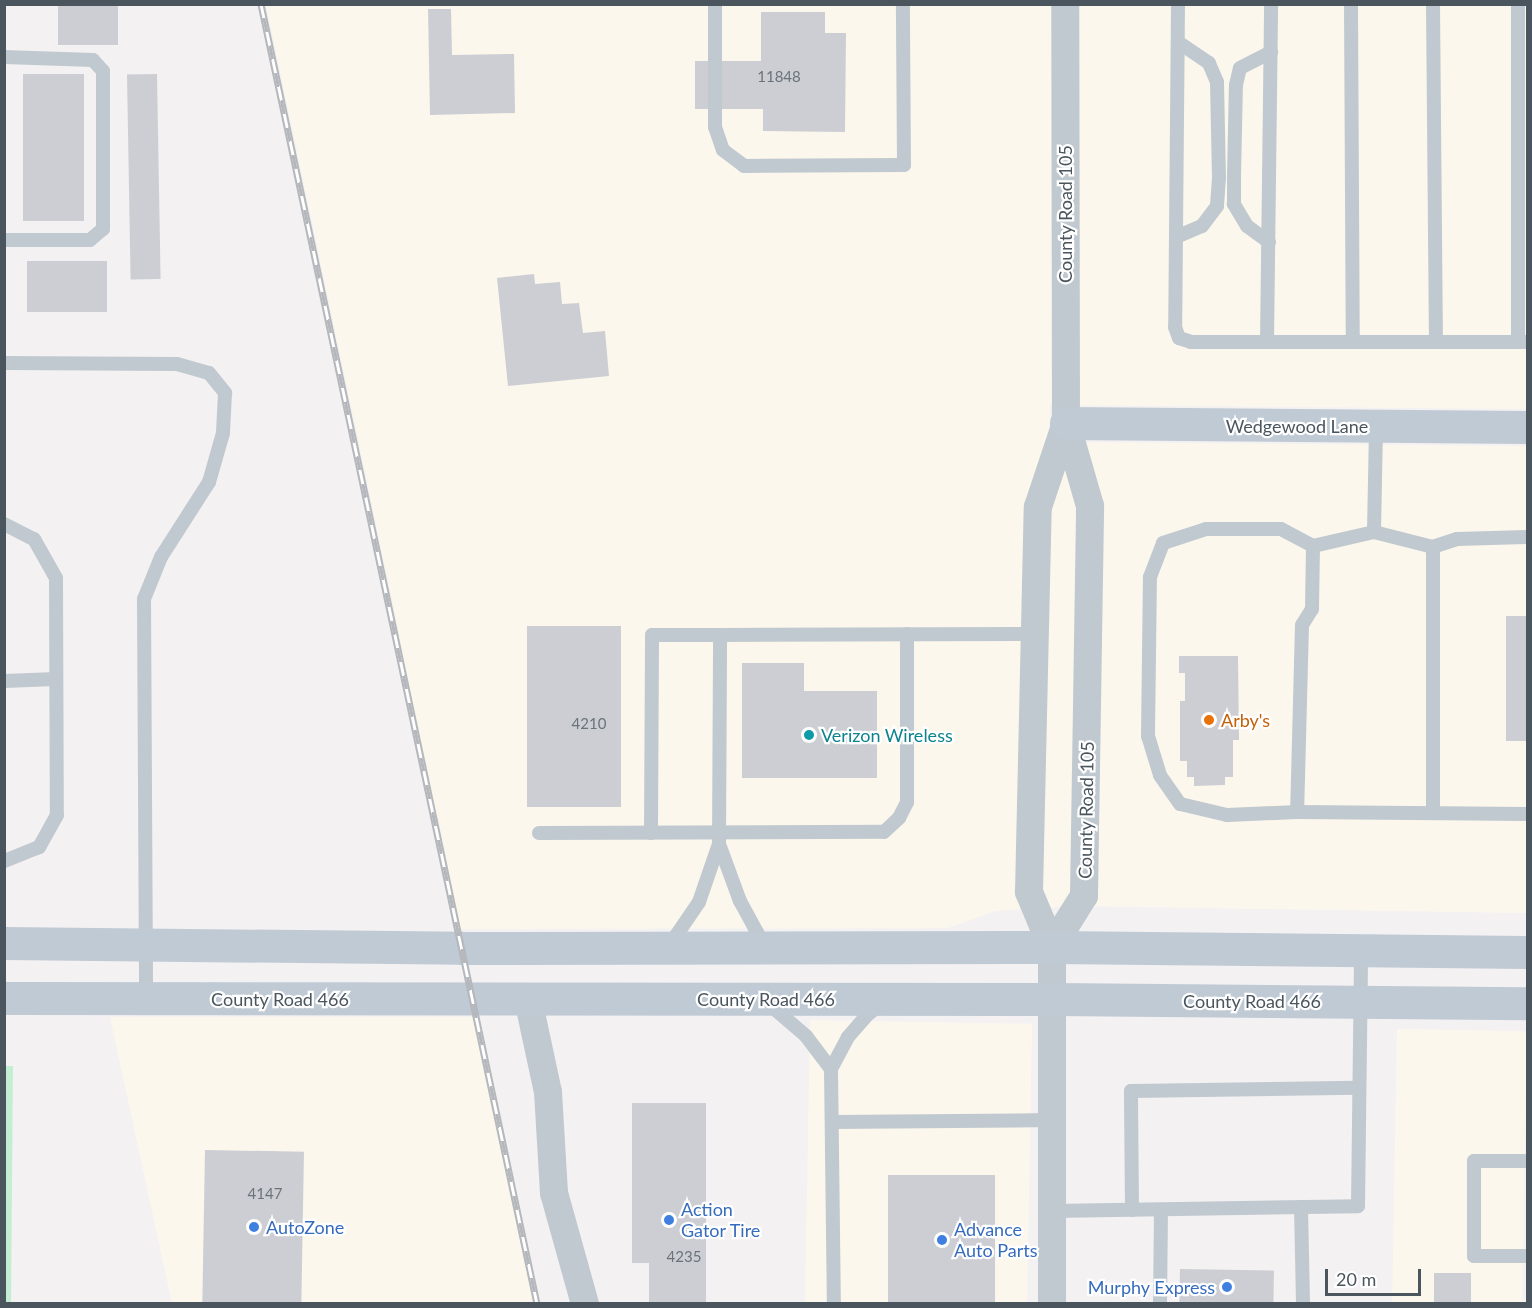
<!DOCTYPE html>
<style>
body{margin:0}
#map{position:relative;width:1532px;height:1308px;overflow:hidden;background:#f4f1f2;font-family:Lato,sans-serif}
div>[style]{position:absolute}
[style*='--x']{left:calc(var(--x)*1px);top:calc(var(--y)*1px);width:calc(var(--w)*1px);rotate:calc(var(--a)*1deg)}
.commercial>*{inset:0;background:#fcf7ed;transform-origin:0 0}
.green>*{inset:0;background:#c3eed3}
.building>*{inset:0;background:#ccced3;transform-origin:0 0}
.lane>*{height:14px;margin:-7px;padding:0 7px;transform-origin:7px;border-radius:7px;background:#c0c9cf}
.street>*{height:28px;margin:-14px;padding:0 14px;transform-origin:14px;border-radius:14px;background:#c0c9cf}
.secondary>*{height:33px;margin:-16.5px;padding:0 16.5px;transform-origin:16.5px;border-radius:16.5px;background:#c0cad4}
.rail>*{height:7px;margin-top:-3.5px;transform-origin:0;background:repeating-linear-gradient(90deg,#fff 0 14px,#b4b7bb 0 28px);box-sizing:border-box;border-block:2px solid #b4b7bb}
.dots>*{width:16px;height:16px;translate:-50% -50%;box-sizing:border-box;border:3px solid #fff;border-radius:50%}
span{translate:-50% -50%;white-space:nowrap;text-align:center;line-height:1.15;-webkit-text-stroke:4.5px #fff;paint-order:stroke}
.number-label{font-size:15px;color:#6a737b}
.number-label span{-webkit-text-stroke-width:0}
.street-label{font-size:18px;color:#4a555e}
.food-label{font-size:18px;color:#c56008}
.left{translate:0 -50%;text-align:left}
.culture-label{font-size:18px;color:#0d838f}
.shop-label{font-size:18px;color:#366cbe}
.right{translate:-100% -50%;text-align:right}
.frame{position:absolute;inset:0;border:6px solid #4a555e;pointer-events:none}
.scale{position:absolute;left:1325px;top:1269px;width:96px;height:27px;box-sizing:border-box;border:3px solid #4a555e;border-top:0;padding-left:8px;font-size:18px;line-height:21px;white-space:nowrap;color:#4a555e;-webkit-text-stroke:4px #fff;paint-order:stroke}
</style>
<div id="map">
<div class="commercial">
<i style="clip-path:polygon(266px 5px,1527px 5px,1527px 409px,1050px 405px,1049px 442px,1527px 446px,1527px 913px,1074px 906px,995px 911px,948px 928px,457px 929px,390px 590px)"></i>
<i style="clip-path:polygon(110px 1017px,475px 1017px,533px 1303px,172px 1303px)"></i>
<i style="left:810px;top:1020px;width:222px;height:284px;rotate:1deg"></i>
<i style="left:1397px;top:1029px;width:130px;height:274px;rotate:1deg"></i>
</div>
<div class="green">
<i style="clip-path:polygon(4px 1066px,13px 1066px,11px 1304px,4px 1303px)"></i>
</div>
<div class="building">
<i style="left:58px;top:4px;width:60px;height:41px"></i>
<i style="clip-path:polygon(428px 9px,451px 9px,452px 55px,514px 54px,515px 113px,430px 115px)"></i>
<i style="clip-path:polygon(761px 12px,825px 12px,825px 33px,846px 33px,845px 132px,763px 131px,763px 109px,695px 109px,695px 61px,761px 61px)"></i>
<i style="left:23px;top:74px;width:61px;height:147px"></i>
<i style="left:157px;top:74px;width:205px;height:30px;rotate:89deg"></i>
<i style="left:27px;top:261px;width:80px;height:51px"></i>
<i style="clip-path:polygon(534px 274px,535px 284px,560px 282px,562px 304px,579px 303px,583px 333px,605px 331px,609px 376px,508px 386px,497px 278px)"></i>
<i style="left:1506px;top:616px;width:22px;height:125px"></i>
<i style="left:527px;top:626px;width:94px;height:181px"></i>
<i style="clip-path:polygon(1179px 656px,1238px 656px,1239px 740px,1233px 740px,1233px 777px,1225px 777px,1225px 785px,1194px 786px,1194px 777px,1187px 777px,1187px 761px,1180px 761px,1180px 701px,1185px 701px,1185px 673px,1179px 673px)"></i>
<i style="clip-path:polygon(742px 663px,804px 663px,804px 691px,877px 691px,877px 778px,742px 778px)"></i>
<i style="clip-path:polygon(632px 1103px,706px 1103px,706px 1304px,649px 1304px,649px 1263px,632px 1263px)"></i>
<i style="left:205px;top:1150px;width:99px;height:154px;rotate:1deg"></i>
<i style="left:995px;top:1175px;width:129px;height:107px;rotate:90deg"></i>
<i style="left:1180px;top:1269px;width:94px;height:35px;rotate:1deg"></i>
<i style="left:1471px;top:1273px;width:31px;height:37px;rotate:90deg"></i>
</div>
<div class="lane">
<i style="--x:715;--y:4;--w:123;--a:90"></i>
<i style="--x:715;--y:127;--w:24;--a:71"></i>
<i style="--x:723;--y:150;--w:26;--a:37"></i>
<i style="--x:744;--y:166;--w:160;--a:-0.4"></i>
<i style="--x:904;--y:165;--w:161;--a:-90.4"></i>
<i style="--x:1178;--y:4;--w:323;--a:90.5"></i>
<i style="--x:1175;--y:327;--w:12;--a:70"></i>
<i style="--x:1179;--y:338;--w:13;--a:18"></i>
<i style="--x:1191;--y:342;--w:337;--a:0"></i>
<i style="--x:1351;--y:4;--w:338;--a:89.7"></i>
<i style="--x:1433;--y:4;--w:338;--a:89.5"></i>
<i style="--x:1518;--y:4;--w:338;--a:90"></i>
<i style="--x:4;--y:57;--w:89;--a:1.9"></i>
<i style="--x:93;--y:60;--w:15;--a:48"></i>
<i style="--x:103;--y:71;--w:158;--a:90"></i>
<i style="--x:103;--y:229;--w:17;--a:140"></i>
<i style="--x:90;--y:240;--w:86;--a:180"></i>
<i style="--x:1176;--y:237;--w:28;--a:-23"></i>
<i style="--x:1202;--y:226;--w:25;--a:-53"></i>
<i style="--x:1217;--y:206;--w:28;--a:-86"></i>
<i style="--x:1219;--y:178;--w:96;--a:-91.2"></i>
<i style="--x:1217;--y:82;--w:21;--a:-113"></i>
<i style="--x:1209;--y:63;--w:37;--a:-146"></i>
<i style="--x:1269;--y:242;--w:27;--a:-144"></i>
<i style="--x:1247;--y:226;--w:26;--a:-121"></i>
<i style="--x:1234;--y:204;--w:27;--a:-90"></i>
<i style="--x:1234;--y:177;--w:92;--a:-88.8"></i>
<i style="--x:1236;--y:85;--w:17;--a:-77"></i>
<i style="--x:1240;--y:68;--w:35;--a:-27"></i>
<i style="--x:1267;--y:342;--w:338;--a:-89.3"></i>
<i style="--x:4;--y:363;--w:173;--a:0.3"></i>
<i style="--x:177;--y:364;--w:33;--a:16"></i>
<i style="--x:209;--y:373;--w:26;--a:51"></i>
<i style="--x:225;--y:393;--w:40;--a:92.9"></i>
<i style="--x:223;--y:433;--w:51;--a:105.9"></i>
<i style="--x:209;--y:482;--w:89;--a:122.6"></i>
<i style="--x:161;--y:557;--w:45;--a:112"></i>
<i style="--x:144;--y:599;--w:399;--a:89.7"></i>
<i style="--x:4;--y:524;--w:34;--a:27"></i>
<i style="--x:34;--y:539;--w:45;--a:60.6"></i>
<i style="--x:56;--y:578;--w:237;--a:89.8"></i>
<i style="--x:57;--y:815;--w:37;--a:119"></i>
<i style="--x:39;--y:847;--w:38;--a:158"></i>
<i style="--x:1374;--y:532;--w:106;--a:-88.9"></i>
<i style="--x:1528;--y:537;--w:71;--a:178.4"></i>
<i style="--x:1457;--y:539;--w:25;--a:162"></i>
<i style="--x:1433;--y:547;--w:61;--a:-165.7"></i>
<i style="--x:1374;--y:532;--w:63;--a:167.1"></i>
<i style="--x:1313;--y:546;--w:63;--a:90.9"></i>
<i style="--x:1312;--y:609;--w:19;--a:122"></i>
<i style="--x:1302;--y:625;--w:187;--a:91.5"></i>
<i style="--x:1297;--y:812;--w:231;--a:0.5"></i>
<i style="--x:1433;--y:547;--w:266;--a:90"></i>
<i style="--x:4;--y:681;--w:52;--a:-2.2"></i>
<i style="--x:1297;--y:812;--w:70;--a:177.5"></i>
<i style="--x:1227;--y:815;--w:48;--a:-166.8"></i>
<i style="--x:1180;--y:804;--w:35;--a:-125"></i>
<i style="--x:1160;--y:775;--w:41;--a:-107.1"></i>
<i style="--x:1148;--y:736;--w:159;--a:-89.3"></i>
<i style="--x:1150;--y:577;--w:36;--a:-69"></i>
<i style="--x:1163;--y:543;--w:45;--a:-18"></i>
<i style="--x:1206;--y:529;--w:75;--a:0"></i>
<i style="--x:1281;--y:529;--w:36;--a:28"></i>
<i style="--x:539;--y:833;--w:345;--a:-0.2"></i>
<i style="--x:884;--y:832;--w:21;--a:-43"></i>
<i style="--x:899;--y:818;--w:18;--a:-63"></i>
<i style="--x:907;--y:802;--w:168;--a:-90"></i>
<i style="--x:651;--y:833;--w:198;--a:-89.7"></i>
<i style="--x:652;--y:635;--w:68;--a:0"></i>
<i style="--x:719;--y:844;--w:209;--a:-89.7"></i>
<i style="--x:720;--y:635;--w:315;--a:-0.2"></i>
<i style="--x:669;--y:946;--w:53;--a:-55.7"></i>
<i style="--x:699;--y:902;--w:61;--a:-71"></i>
<i style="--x:719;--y:844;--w:61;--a:69.8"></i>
<i style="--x:740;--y:901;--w:50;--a:61.4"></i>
<i style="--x:770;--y:1005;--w:48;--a:40.7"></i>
<i style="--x:806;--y:1036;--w:41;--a:52.9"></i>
<i style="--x:831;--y:1069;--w:36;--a:-62"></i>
<i style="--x:848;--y:1037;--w:29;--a:-49"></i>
<i style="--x:867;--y:1015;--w:16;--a:-38"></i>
<i style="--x:831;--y:1069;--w:235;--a:89.3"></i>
<i style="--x:833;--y:1122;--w:219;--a:-0.5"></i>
<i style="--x:1528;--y:1161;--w:54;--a:180"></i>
<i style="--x:1474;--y:1161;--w:95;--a:90"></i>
<i style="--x:1474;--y:1256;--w:54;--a:0"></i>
<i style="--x:1301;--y:1207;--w:97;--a:88.8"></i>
<i style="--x:1132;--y:1210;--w:119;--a:-90.5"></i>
<i style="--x:1131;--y:1091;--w:228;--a:-0.8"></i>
<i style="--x:1052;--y:1211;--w:306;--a:-0.9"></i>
<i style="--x:1358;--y:1206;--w:256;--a:-89.3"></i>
<i style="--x:1160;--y:1304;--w:94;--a:-89.4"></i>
</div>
<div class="street">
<i style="--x:1052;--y:947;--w:60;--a:-57.9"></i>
<i style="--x:1084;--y:896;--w:390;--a:-89.1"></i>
<i style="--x:1090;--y:506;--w:86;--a:-106.1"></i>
<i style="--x:1066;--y:423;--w:419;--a:-90.1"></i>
<i style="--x:528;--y:999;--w:95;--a:77.9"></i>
<i style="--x:548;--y:1092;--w:101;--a:86.6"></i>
<i style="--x:554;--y:1193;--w:115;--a:74.4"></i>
<i style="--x:1052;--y:1304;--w:357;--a:-90"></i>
<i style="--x:1052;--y:947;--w:60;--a:-112.7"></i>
<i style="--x:1029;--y:892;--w:385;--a:-88.7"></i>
<i style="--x:1038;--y:507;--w:89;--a:-71.6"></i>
</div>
<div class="secondary">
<i style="--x:1066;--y:423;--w:462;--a:0.5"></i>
<i style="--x:4;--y:943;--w:458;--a:0.6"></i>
<i style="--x:462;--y:948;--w:590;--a:-0.1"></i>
<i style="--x:1052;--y:947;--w:476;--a:0.6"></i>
<i style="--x:4;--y:998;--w:1048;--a:0.05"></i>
<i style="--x:1052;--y:999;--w:476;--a:0.5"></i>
</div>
<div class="rail">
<i style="--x:261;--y:4;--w:1329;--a:78.01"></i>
</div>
<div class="dots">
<i style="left:1209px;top:720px;background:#e8710a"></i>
<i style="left:809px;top:735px;background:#0f9aa8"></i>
<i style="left:669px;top:1220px;background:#3f7fe0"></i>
<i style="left:254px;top:1227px;background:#3f7fe0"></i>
<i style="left:942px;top:1240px;background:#3f7fe0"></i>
<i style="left:1227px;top:1287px;background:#3f7fe0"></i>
</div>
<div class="number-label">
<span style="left:779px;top:77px">11848</span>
<span style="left:589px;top:724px">4210</span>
<span style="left:265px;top:1194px">4147</span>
<span style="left:684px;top:1257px">4235</span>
</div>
<div class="street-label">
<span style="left:1065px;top:214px;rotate:-90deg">County Road 105</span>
<span style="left:1297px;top:426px">Wedgewood Lane</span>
<span style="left:1086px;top:810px;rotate:-89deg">County Road 105</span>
<span style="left:280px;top:999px">County Road 466</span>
<span style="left:766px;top:999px">County Road 466</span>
<span style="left:1252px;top:1001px">County Road 466</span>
</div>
<div class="food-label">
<span class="left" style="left:1221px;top:720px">Arby's</span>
</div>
<div class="culture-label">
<span class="left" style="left:821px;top:735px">Verizon Wireless</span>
</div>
<div class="shop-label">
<span class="left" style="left:681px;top:1220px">Action<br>Gator Tire</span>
<span class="left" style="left:266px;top:1227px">AutoZone</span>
<span class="left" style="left:954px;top:1240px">Advance<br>Auto Parts</span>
<span class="right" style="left:1215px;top:1287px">Murphy Express</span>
</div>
<div class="frame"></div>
<div class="scale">20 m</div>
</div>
